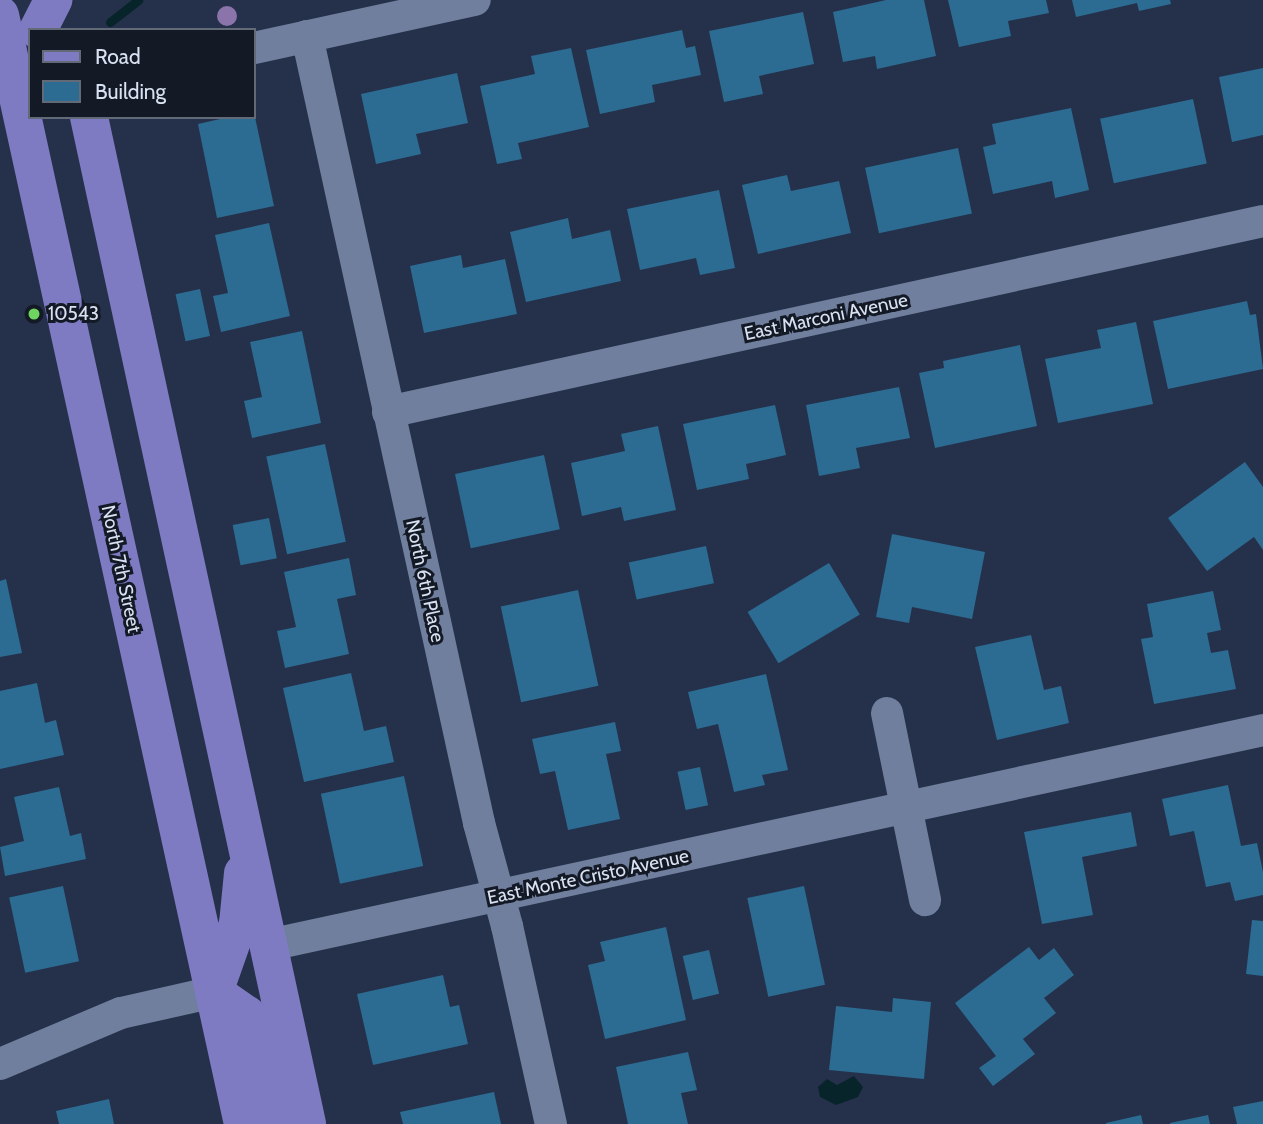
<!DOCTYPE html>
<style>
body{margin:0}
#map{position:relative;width:1263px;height:1124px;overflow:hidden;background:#25314a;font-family:Cabin,sans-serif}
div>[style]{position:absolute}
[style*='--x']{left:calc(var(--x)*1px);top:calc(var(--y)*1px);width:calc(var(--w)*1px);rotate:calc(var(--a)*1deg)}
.water>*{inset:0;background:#08242b}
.stream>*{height:9px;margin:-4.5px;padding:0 4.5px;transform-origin:4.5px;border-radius:4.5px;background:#08242b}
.building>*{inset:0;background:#2c6b92;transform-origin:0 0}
.street>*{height:32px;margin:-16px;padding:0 16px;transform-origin:16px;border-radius:16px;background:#707f9d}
.primary>*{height:38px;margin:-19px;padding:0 19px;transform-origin:19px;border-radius:19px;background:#7e7bc3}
.trees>*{width:20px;height:20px;margin:-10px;border-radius:50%;background:#8a74aa}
.dots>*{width:19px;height:19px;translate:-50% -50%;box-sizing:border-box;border:4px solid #131925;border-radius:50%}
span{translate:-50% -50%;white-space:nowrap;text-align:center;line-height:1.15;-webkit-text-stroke:6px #131925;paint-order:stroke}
.poi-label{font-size:19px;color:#d9e2f2}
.left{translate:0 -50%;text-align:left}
.street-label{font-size:19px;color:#d9e2f2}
.legend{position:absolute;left:28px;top:28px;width:228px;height:91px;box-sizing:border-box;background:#131925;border:2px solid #626977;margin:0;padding:9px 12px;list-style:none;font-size:21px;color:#d9e2f2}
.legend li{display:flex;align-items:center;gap:14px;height:35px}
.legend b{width:35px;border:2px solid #626977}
</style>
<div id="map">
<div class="water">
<i style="clip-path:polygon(854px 1076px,863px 1087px,858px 1097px,836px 1105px,820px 1097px,818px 1087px,827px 1079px,837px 1085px)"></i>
</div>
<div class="stream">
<i style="--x:110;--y:22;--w:36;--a:-38"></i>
</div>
<div class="building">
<i style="clip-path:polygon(886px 0,924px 0,936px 56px,877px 69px,875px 56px,843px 62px,833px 12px)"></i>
<i style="clip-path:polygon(948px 0,1046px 0,1049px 13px,1008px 21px,1011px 36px,959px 47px)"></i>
<i style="clip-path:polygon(1072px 0,1170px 0,1171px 4px,1139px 11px,1137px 3px,1076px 17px)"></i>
<i style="clip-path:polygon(803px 12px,814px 64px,759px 76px,763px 94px,724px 102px,709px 31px)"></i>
<i style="clip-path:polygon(682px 30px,686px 48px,695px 46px,701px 75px,652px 85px,655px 102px,600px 114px,586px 50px)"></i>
<i style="clip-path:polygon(571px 48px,589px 127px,518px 143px,522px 159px,497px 164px,480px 86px,535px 74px,531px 56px)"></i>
<i style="clip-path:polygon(1263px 68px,1263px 135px,1232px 142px,1219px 77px)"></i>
<i style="clip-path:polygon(457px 73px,468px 123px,416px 134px,421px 154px,376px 164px,361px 94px)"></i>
<i style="left:1193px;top:99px;width:66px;height:95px;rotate:78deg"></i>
<i style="clip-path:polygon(1071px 108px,1089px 190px,1055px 198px,1052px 181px,993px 194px,983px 147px,996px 144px,992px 124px)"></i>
<i style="clip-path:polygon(229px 117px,255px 117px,274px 206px,217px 218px,198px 124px)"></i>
<i style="left:958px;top:148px;width:67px;height:95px;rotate:78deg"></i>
<i style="clip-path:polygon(787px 175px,791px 191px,839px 181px,851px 233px,758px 254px,742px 185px)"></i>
<i style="clip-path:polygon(719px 190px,735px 268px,700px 275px,696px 258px,640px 270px,627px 209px)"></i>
<i style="clip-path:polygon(568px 218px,572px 239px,610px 230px,621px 281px,526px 302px,510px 232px)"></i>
<i style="clip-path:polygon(269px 223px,290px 316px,221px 332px,213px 296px,228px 293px,215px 235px)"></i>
<i style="clip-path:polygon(461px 255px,463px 268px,505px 259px,517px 314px,424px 333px,410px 266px)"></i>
<i style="left:200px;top:289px;width:48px;height:25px;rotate:78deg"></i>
<i style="clip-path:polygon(1247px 301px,1250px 315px,1256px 314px,1263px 369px,1168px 389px,1153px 321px)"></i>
<i style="clip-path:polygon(1136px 322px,1153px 404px,1058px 423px,1045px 359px,1101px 348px,1097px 330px)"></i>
<i style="clip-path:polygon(302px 331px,321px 423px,252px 438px,244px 401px,262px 397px,250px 342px)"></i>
<i style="clip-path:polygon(1020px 345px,1037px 426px,935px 448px,919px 373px,944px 368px,943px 361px)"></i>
<i style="clip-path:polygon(899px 387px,910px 438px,856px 448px,860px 468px,819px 476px,806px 405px)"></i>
<i style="clip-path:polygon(775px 405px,786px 455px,746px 464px,749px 479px,697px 490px,683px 424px)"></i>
<i style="clip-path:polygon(658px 426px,676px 510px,624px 521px,621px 507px,582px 516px,571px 463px,625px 451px,621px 434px)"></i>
<i style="left:325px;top:444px;width:100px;height:60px;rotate:78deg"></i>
<i style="left:544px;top:455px;width:76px;height:91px;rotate:78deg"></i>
<i style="clip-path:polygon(1245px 462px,1263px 487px,1263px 550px,1254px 537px,1207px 571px,1168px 518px)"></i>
<i style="left:269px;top:518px;width:41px;height:37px;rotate:79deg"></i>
<i style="clip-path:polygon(892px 534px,985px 552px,972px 619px,912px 607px,909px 623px,876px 617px)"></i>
<i style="left:706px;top:546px;width:38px;height:79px;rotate:78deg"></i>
<i style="clip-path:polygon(349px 558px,356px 595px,337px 599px,349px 654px,285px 668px,277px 631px,296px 627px,284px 572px)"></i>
<i style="left:829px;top:563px;width:60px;height:95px;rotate:59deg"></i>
<i style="clip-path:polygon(6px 579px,22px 653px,0 657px,0 581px)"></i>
<i style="left:578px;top:590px;width:98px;height:79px;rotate:78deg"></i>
<i style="clip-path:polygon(1213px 591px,1221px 630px,1207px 633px,1211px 653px,1228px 650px,1236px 689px,1154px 704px,1141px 639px,1153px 637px,1147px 604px)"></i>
<i style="clip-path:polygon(1031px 635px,1044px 690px,1061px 686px,1069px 723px,997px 740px,975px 647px)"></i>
<i style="clip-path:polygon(351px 673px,364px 731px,386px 726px,394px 762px,304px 782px,283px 688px)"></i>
<i style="clip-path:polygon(766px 674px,788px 770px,762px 775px,765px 785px,734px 792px,718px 724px,697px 729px,688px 692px)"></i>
<i style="clip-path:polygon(37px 683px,45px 723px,56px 720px,64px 755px,0 769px,0 691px)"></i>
<i style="clip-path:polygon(615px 722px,621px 751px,606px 754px,620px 819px,568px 830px,555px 771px,540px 774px,532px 739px)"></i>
<i style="left:700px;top:767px;width:39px;height:23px;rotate:78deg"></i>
<i style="left:404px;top:776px;width:92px;height:85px;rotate:78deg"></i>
<i style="clip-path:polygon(1228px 785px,1241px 846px,1257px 843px,1263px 872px,1263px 895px,1235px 901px,1230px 882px,1206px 887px,1194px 831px,1170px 836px,1162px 799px)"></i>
<i style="clip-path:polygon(59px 787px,70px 836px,81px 833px,86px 859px,5px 876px,0 847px,24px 841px,14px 797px)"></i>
<i style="clip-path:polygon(1131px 812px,1137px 846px,1082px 857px,1093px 915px,1042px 924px,1024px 832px)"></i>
<i style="left:63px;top:886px;width:77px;height:55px;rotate:78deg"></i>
<i style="left:804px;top:886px;width:101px;height:58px;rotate:78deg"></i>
<i style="clip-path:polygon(1252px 920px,1263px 921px,1263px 976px,1246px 974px)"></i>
<i style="clip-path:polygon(666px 927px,686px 1020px,605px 1039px,588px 965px,605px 961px,600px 942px)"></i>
<i style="clip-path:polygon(1029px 947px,1039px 960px,1054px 948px,1074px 975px,1044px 998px,1056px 1013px,1023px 1039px,1035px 1054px,993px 1086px,979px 1068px,996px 1056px,955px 1003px)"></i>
<i style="left:709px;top:950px;width:45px;height:27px;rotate:77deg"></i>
<i style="clip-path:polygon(443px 975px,450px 1007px,459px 1005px,468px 1044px,373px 1065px,357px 994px)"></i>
<i style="clip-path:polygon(893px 998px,931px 1002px,924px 1079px,829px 1070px,836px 1006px,892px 1012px)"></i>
<i style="clip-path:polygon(688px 1052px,697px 1090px,681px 1093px,688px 1124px,628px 1124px,616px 1067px)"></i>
<i style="clip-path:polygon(494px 1092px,501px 1124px,403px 1124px,400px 1112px)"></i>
<i style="clip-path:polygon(109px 1099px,114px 1124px,59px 1124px,56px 1111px)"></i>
<i style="clip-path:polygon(1263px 1101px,1263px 1124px,1237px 1124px,1233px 1107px)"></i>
<i style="clip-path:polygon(1141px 1115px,1143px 1124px,1106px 1124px,1106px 1123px)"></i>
<i style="clip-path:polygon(1208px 1115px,1210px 1124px,1170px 1124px,1170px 1123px)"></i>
</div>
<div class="street">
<i style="--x:307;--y:36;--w:806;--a:77.67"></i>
<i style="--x:479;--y:823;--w:107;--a:74.8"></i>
<i style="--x:507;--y:926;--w:203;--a:77.5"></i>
<i style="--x:254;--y:48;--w:226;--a:-12.3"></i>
<i style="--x:388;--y:412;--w:896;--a:-12.31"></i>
<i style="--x:887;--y:713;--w:191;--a:78.5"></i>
<i style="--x:269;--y:945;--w:1017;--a:-12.2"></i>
<i style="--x:0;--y:1064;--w:131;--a:-22.9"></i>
<i style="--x:121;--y:1013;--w:95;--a:-12.7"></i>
</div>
<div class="primary">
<i style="--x:0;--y:15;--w:1135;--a:77.64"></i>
<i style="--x:38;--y:30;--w:34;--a:-63"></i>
<i style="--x:89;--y:117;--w:1030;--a:77.78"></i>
<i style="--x:214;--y:992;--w:72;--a:-70.6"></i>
<i style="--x:238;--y:924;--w:51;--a:-84.4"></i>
<i style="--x:214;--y:992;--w:40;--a:34.9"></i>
<i style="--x:247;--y:1015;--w:113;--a:74.6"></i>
</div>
<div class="trees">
<i style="left:227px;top:16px"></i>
</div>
<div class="dots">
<i style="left:34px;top:314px;background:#6fd360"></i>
</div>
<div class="poi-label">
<span class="left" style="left:48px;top:314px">10543</span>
</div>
<div class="street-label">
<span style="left:826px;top:317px;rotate:-12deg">East Marconi Avenue</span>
<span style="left:121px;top:569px;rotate:78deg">North 7th Street</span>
<span style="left:425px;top:581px;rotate:78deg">North 6th Place</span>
<span style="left:588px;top:877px;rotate:-12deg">East Monte Cristo Avenue</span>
</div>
<ul class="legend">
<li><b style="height:9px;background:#7e7bc3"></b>Road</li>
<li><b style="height:19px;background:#2c6b92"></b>Building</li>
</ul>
</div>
